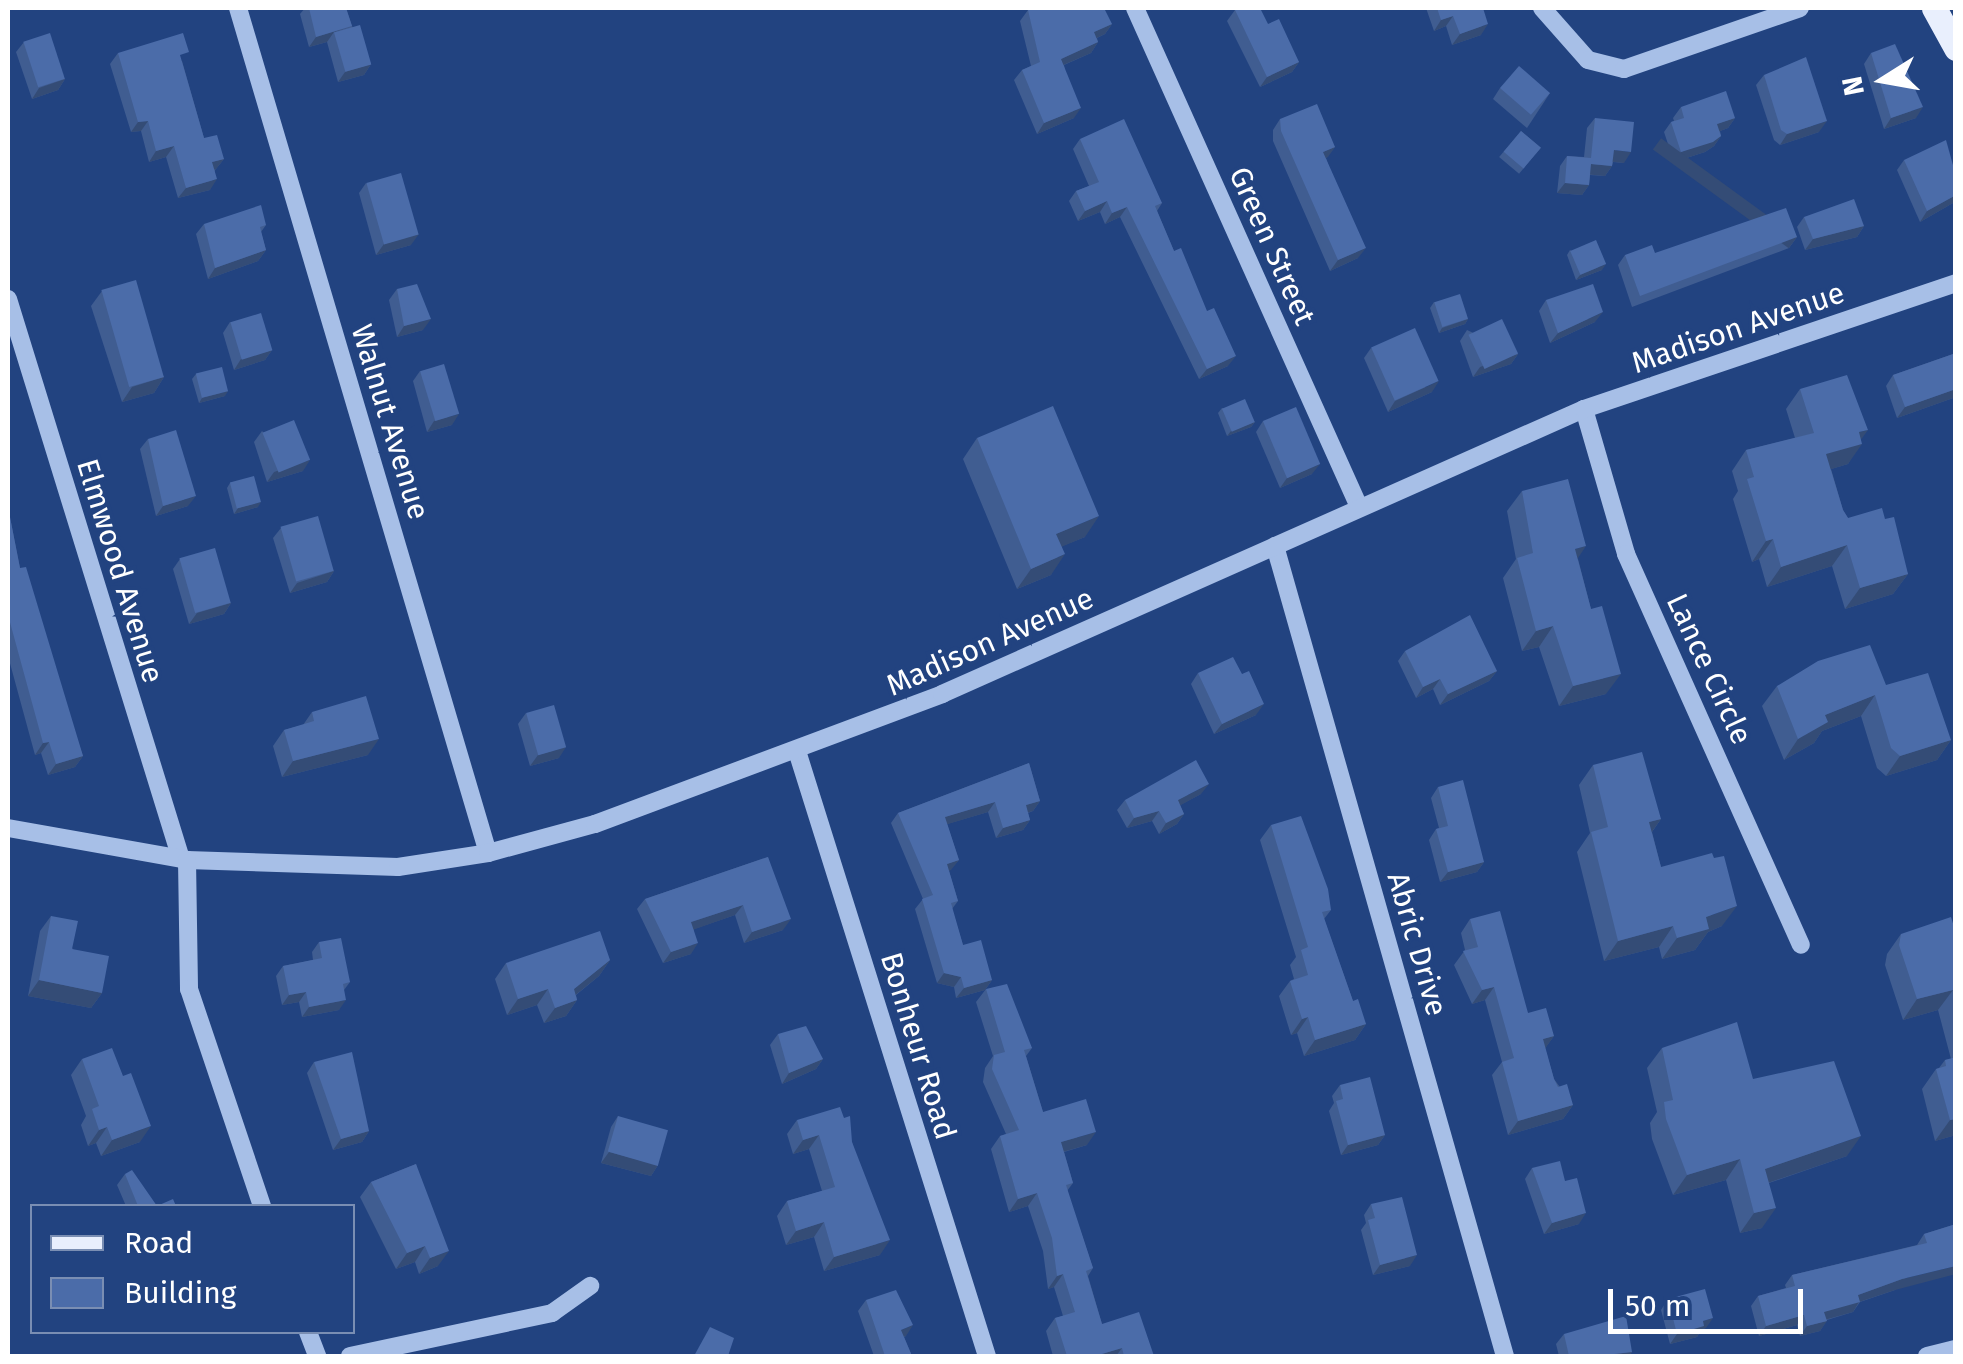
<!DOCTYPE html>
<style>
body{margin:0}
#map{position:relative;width:1963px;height:1364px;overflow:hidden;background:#224380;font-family:"Fira Sans",sans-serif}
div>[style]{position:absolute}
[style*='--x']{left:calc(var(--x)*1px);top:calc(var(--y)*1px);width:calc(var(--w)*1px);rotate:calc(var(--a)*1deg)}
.minor>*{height:18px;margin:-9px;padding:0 9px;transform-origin:9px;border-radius:9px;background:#a7bfe7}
.major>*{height:25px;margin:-12.5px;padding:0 12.5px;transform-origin:12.5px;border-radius:12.5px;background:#e9effd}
.wall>*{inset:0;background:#405d91;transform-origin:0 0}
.shaded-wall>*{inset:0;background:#344c76;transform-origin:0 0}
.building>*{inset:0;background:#4b6ca9;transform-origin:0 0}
span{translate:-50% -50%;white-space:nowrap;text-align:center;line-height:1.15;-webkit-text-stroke:8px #224380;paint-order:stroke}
.street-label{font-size:30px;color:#fff}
.frame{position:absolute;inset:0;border:10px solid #fff;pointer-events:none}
.legend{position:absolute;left:30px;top:1204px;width:325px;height:130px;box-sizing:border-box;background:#224380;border:2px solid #7a8eb3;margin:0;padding:12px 18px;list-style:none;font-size:30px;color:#fff}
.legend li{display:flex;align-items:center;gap:20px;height:50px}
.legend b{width:50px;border:2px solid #7a8eb3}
.north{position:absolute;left:1833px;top:30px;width:100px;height:100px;-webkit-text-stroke:8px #224380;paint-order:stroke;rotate:259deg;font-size:28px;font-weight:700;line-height:40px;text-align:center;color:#fff}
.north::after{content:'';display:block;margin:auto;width:35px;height:45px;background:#fff;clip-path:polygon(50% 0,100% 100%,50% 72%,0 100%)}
.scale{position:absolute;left:1608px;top:1289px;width:195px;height:45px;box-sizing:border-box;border:5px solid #fff;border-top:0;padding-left:12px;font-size:30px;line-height:35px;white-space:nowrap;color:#fff;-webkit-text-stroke:8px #224380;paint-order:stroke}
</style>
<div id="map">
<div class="minor">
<i style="--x:238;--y:8;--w:881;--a:73.52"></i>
<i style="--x:1135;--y:8;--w:547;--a:65.82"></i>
<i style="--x:1542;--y:8;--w:69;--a:48.5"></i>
<i style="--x:1588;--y:60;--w:37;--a:14"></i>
<i style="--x:1624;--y:69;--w:186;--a:-19.1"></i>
<i style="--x:8;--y:299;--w:586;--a:72.83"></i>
<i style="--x:1584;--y:409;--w:151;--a:73.8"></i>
<i style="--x:1626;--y:554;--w:428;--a:65.9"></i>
<i style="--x:1275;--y:546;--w:842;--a:74.15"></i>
<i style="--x:797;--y:751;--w:634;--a:72.57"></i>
<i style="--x:8;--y:828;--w:182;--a:10.1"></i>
<i style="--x:187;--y:860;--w:211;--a:1.9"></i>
<i style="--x:398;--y:867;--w:91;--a:-8.8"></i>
<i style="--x:488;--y:853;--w:111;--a:-15.2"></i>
<i style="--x:595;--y:824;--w:371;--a:-20.5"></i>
<i style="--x:942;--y:694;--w:702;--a:-23.94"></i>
<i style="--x:1584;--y:409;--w:393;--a:-18.7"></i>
<i style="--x:187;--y:860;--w:129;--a:89.1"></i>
<i style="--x:189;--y:989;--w:229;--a:71.4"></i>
<i style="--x:308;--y:1332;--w:26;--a:69"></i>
<i style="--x:350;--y:1356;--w:207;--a:-12"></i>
<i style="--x:552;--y:1313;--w:47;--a:-35.4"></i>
<i style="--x:1927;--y:1356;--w:30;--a:-14"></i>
</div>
<div class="major">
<i style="--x:1934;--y:8;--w:46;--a:61.2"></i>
</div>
<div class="wall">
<i style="clip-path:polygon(305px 8px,346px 8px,352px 26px,371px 64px,364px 75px,338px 82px,327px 42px,309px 47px,300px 14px)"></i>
<i style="clip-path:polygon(1426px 8px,1483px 8px,1481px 35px,1452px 45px,1446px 26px,1434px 31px)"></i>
<i style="clip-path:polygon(1028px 10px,1077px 10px,1112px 24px,1105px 34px,1097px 38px,1098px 42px,1091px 53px,1064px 65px,1074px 118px,1037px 134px,1014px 80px,1022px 70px,1031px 66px,1020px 21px)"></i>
<i style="clip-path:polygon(1235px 10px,1268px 24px,1299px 62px,1292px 72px,1260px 87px,1227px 21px)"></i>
<i style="clip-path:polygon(24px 42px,65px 79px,58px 90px,32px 99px,16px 52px)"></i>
<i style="clip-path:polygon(118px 53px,182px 61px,204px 138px,224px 159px,215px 170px,210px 190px,178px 198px,166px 157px,149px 162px,141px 131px,131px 132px,110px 64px)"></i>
<i style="clip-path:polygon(1871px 53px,1916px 118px,1884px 129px,1864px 64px)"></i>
<i style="clip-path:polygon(1764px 75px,1819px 132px,1780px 145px,1774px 140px,1756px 85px)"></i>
<i style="clip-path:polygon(1500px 88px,1550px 93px,1527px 128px,1493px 99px)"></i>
<i style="clip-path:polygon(1681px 107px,1735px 118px,1728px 128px,1720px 131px,1721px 136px,1714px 146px,1705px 152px,1674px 162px,1664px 132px,1671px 122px,1674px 121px,1673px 118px)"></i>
<i style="clip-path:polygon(1595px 118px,1624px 163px,1613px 162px,1612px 166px,1605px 176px,1590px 175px,1589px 185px,1582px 195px,1557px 193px,1560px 166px,1567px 156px,1584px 157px,1587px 128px)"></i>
<i style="clip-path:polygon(1280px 119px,1335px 147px,1326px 158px,1358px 258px,1330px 271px,1273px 141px,1273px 130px)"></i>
<i style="left:1521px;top:131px;width:26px;height:34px;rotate:40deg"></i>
<i style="clip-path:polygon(1080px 139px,1162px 203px,1157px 211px,1174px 251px,1228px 366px,1199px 379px,1120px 217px,1105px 224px,1100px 212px,1078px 221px,1069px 201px,1076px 191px,1089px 186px,1073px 149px)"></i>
<i style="clip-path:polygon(1904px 160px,1956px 176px,1956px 199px,1953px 203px,1920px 222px,1897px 170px)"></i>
<i style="clip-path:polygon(366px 183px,411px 245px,376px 255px,359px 193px)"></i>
<i style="clip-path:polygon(1804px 217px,1864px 226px,1857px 237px,1805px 250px,1797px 227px)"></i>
<i style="clip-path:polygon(204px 224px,266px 225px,261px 232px,266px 250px,258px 261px,208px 279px,196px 234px)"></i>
<i style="clip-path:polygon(1797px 237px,1789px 248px,1632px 307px,1618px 265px,1625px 255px,1655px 253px)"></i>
<i style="clip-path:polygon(1570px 250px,1602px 270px,1576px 280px,1567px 255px)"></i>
<i style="clip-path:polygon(397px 289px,423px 330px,397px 337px,389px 300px)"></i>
<i style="clip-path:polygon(102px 291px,164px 377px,154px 393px,122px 402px,91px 306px)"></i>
<i style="clip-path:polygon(1546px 300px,1595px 322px,1550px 343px,1539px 311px)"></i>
<i style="clip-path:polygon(1434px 302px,1468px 319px,1465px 324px,1439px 333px,1430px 308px)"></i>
<i style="clip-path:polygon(230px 322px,272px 350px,265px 360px,234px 370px,223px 333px)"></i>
<i style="clip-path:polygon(1467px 330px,1518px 354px,1511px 364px,1473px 377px,1460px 341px)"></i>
<i style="clip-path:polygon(1371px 348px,1432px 392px,1388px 412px,1364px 358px)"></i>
<i style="clip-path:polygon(1956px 353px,1956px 397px,1897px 418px,1886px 386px,1893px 375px)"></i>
<i style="clip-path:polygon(420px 371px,452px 425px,427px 432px,413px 381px)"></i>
<i style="clip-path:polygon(196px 374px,225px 396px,199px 403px,192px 379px)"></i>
<i style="clip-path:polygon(1800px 389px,1861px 440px,1848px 464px,1831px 469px,1843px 510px,1848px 518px,1885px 519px,1908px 574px,1893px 594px,1845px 609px,1832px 566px,1767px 587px,1759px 559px,1752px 562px,1733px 499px,1738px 491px,1732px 471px,1746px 450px,1795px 438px,1786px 409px)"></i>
<i style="clip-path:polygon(1222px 408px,1255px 422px,1251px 427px,1227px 436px,1218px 413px)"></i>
<i style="clip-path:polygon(1263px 421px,1312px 474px,1280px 488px,1256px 432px)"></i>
<i style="clip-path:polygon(262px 431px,303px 471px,267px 482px,254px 442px)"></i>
<i style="clip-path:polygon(977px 438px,1085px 537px,1062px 546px,1051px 575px,1017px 589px,963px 459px)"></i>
<i style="clip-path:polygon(148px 439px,188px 506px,156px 516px,140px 449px)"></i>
<i style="clip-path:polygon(230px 483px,258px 507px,234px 514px,227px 488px)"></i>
<i style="clip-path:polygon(1522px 491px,1578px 559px,1591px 609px,1606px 694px,1559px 706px,1539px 647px,1522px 651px,1503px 578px,1516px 559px,1507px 511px)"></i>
<i style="clip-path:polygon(8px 507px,20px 568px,83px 756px,75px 767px,48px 775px,41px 753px,35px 755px,8px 656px)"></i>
<i style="clip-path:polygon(281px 528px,334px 571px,327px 582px,290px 593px,273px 538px)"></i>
<i style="clip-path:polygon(180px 559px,231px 603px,224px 614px,189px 624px,173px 569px)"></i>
<i style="clip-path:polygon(1405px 651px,1497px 671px,1489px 681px,1440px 705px,1433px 689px,1416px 698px,1398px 661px)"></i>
<i style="clip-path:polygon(1198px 673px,1256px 715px,1214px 734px,1191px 684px)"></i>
<i style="clip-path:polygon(1886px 685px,1951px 740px,1937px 760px,1886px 776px,1877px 768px,1861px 716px,1822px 731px,1814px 743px,1784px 760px,1762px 706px,1777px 686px)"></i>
<i style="clip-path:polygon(312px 712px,368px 755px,282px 777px,273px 746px,284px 730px,303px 725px)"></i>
<i style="clip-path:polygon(526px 713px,559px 758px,530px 766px,518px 724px)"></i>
<i style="clip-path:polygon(1029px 763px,1040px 801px,1033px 811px,1028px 813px,1030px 820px,1023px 830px,996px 838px,988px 812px,947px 824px,959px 860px,949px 871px,958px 901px,952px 909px,963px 945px,992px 980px,985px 990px,956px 998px,954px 987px,937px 983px,915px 909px,923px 899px,891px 823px,898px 813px)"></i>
<i style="clip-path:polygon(1593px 765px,1661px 819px,1652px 832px,1661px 867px,1722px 926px,1708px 932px,1695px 950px,1662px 959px,1659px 947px,1604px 961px,1577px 852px,1590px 833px,1579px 785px)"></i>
<i style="clip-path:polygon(1438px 787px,1484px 862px,1477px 872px,1440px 882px,1429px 840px,1436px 829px,1439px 828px,1431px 798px)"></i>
<i style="clip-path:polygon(1201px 794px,1180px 805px,1184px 814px,1177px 824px,1159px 834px,1152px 821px,1127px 828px,1117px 810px,1125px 800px)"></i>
<i style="clip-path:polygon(1271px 825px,1331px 910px,1324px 919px,1353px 1001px,1366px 1024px,1355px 1040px,1304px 1056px,1297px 1033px,1291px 1035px,1279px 996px,1290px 981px,1294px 979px,1290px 965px,1296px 957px,1260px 840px)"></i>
<i style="clip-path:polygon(768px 857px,783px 930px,744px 943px,735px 915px,694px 929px,691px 954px,663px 963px,637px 909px,645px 899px)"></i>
<i style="clip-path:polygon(51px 916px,102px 993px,91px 1008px,28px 996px,40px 931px)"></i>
<i style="clip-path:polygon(1470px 919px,1528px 1013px,1554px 1036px,1545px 1048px,1554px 1079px,1573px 1105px,1563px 1119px,1508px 1135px,1492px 1075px,1502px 1062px,1485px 1000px,1472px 1004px,1454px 965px,1465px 950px,1461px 933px)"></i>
<i style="clip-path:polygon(1956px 933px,1956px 1135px,1935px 1141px,1922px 1089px,1936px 1069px,1939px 1068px,1945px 1060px,1951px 1059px,1938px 1010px,1903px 1020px,1885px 965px,1887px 954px,1901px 934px)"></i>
<i style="clip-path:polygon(319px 942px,350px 982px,344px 990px,339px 1010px,302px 1017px,299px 1002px,282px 1005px,276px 976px,283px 966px,313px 960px,312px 952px)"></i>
<i style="clip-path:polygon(610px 960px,599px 976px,576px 995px,577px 1000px,566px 1016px,544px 1023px,537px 1005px,507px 1015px,495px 979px,506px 963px)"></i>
<i style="clip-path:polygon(986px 989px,1032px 1048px,1026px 1056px,1043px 1112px,1087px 1145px,1064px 1152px,1073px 1183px,1067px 1191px,1093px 1268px,1088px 1276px,1102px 1324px,1154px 1356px,1053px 1356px,1046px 1331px,1055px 1318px,1063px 1316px,1054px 1287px,1048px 1289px,1043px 1251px,1028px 1206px,1009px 1212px,991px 1149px,1000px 1136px,1006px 1134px,983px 1082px,985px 1068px,993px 1056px,976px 1002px)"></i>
<i style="clip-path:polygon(778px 1034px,823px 1059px,816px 1069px,782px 1084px,770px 1045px)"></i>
<i style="clip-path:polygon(1662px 1048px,1753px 1079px,1847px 1156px,1769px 1183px,1762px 1228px,1740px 1233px,1726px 1180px,1673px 1195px,1652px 1139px,1650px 1123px,1657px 1112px,1647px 1068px)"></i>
<i style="clip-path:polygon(82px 1059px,140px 1142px,101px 1156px,96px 1143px,88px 1146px,81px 1125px,86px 1116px,71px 1075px)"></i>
<i style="clip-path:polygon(314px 1062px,369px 1131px,362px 1142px,333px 1150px,307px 1073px)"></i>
<i style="clip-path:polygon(1340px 1085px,1385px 1135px,1378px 1145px,1341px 1155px,1329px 1111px,1334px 1103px,1332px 1096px)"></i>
<i style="clip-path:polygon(618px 1116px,658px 1165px,651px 1176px,601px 1163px,611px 1127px)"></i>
<i style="clip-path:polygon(797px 1120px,852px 1142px,880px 1255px,824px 1271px,814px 1237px,786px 1245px,777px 1216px,787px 1201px,822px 1191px,809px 1149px,793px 1154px,787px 1134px)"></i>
<i style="clip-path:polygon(416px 1164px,438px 1266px,419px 1274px,415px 1262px,396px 1269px,360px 1197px,371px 1182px)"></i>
<i style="clip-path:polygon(1532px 1168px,1565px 1181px,1579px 1224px,1544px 1234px,1525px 1179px)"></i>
<i style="clip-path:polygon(125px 1174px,157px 1206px,176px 1206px,126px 1206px,117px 1185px)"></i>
<i style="clip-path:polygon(1371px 1204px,1410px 1266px,1373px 1275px,1361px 1230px,1366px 1223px,1364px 1215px)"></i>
<i style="clip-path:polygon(1956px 1224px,1895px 1290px,1860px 1302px,1853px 1312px,1827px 1320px,1820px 1331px,1800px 1336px,1797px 1325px,1759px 1336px,1751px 1306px,1758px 1296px,1786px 1288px,1785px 1285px,1792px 1275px,1917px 1245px,1924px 1234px)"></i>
<i style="clip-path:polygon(1668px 1299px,1706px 1328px,1702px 1329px,1697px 1337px,1670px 1344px,1661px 1310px)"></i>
<i style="clip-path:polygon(866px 1300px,906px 1336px,904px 1337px,912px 1356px,874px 1356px,858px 1311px)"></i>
<i style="clip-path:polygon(1564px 1334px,1632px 1352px,1629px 1356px,1559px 1356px,1556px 1344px)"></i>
</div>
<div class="shaded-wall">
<i style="clip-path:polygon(1453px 16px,1446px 26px,1434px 31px,1441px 20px)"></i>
<i style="clip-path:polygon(1112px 24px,1105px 34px,1086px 43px,1094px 32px)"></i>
<i style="clip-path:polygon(1488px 24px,1481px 35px,1452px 45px,1460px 34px)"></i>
<i style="clip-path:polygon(352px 26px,334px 32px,327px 42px,309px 47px,316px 37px)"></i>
<i style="clip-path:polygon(1098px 42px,1091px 53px,1054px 69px,1061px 59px)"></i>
<i style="clip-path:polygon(1299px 62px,1292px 72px,1260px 87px,1267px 77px)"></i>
<i style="clip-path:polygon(371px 64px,364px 75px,338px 82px,345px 72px)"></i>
<i style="clip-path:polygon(65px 79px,58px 90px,32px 99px,39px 88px)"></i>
<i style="clip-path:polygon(1923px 107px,1916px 118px,1884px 129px,1891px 118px)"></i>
<i style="clip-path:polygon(1081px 108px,1074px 118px,1037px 134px,1044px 123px)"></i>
<i style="clip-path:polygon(1735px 118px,1728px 128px,1710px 135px,1717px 124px)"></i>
<i style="clip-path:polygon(148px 121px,141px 131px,131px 132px,138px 122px)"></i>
<i style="clip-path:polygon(1827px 121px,1819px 132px,1780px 145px,1787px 134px)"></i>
<i style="clip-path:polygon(1721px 136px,1714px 146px,1705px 152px,1674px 162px,1681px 152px)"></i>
<i style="clip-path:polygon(174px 146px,166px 157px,149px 162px,156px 151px)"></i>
<i style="clip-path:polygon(1335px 147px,1328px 157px,1316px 163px,1323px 152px)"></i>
<i style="clip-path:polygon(1614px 150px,1631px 152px,1624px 163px,1606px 161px)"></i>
<i style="clip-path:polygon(224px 159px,216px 169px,205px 173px,212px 162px)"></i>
<i style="clip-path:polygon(1591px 164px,1612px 166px,1605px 176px,1584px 174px)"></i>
<i style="clip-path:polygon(217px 179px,210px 190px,178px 198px,186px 188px)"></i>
<i style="clip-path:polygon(1565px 183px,1589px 185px,1582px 195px,1557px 193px)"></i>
<i style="clip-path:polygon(1956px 195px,1956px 199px,1953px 203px,1920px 222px,1927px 211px)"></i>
<i style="clip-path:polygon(1107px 201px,1100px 212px,1078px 221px,1085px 211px)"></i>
<i style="clip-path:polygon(1127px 207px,1120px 217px,1105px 224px,1112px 213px)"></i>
<i style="clip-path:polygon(1864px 226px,1857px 237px,1805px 250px,1813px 239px)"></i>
<i style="clip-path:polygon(419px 234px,411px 245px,376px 255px,384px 244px)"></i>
<i style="left:1797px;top:237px;width:14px;height:168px;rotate:126deg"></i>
<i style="clip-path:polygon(1366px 248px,1358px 258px,1330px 271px,1338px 260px)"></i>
<i style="clip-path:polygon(266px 250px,258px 261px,208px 279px,215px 268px)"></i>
<i style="clip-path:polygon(1606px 264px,1602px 270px,1576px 280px,1580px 275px)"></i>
<i style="clip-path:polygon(1603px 312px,1595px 322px,1550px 343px,1558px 333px)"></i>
<i style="clip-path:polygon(431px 319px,423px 330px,397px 337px,404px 326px)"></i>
<i style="clip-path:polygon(1468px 319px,1465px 324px,1439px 333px,1442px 328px)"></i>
<i style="clip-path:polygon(272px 350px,265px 360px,234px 370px,241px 359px)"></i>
<i style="clip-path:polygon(1518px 354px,1511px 364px,1473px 377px,1480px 367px)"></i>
<i style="clip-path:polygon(1236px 356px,1228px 366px,1199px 379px,1207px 369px)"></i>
<i style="clip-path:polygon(164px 377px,154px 393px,122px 402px,132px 387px)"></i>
<i style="clip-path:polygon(1439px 381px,1432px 392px,1388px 412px,1395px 401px)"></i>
<i style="clip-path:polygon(1956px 389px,1956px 397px,1897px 418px,1905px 407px)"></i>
<i style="clip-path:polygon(228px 391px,225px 396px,199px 403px,202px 398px)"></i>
<i style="clip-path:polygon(459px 414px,452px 425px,427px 432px,434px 421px)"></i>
<i style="clip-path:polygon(1255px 422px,1251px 427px,1227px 436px,1231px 431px)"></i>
<i style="clip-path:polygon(1868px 430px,1857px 445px,1862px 444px,1848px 464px,1812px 475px,1826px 454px,1859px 432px)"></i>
<i style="clip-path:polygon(310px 460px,303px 471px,267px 482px,274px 472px)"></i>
<i style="clip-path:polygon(1320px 464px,1312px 474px,1280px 488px,1287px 478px)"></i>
<i style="clip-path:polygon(196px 496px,188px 506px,156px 516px,163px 506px)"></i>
<i style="clip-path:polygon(261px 502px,258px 507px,234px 514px,238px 508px)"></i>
<i style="clip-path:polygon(1099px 516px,1085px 537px,1042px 555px,1056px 534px)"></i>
<i style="clip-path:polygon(1773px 539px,1759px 559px,1752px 562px,1766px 541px)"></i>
<i style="clip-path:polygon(1847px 545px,1832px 566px,1767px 587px,1781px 567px)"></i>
<i style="clip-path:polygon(1586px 546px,1572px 567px,1575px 549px)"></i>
<i style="clip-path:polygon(1065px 554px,1051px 575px,1017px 589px,1031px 569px)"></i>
<i style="clip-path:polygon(334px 571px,327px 582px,290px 593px,297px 583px)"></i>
<i style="clip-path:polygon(1908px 574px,1893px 594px,1845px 609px,1860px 588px)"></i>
<i style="clip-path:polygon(231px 603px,224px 614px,189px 624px,197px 613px)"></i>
<i style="clip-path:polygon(1553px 626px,1539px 647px,1522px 651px,1536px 631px)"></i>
<i style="clip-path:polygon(1497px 671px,1489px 681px,1440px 705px,1448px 694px)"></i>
<i style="clip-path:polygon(1621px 674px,1606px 694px,1559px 706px,1573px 686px)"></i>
<i style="clip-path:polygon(1440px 679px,1433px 689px,1416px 698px,1423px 687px)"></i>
<i style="clip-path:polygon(1875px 695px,1861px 716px,1822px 731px,1814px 743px,1784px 760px,1798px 739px,1825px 715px)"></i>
<i style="clip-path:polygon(1264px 704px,1256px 715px,1214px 734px,1222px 724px)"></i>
<i style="clip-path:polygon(379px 739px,368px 755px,282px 777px,293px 761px)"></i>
<i style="clip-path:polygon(1951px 740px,1937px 760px,1886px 776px,1900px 756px)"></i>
<i style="clip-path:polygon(49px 742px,41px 753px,35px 755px,43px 743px)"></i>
<i style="clip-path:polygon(566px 747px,559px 758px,530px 766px,538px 755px)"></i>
<i style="clip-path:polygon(83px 756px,75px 767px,48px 775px,56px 764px)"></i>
<i style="clip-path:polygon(1209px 784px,1201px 794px,1170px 811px,1178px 800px)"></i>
<i style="clip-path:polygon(1040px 801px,1033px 811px,1019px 815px,1026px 805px)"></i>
<i style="clip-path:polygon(995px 802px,988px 812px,938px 827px,945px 817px)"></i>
<i style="clip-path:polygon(1159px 811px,1152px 821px,1127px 828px,1134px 818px)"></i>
<i style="clip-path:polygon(1184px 814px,1177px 824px,1159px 834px,1166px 823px)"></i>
<i style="clip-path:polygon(1661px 819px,1646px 840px,1649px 822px)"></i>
<i style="clip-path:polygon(1030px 820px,1023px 830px,996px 838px,1003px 828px)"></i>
<i style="clip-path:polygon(959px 860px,951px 870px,940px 874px,947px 864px)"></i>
<i style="clip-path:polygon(1484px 862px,1477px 872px,1440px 882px,1448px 872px)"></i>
<i style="clip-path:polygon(743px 905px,735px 915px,684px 933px,691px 922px)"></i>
<i style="clip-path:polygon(1737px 906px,1722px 926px,1708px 932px,1695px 950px,1662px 959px,1677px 938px,1706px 917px)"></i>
<i style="clip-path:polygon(791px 919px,783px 930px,744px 943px,752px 932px)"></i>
<i style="clip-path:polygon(1673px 926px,1659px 947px,1604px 961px,1618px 941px)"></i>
<i style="clip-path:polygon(698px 943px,691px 954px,663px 963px,671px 952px)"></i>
<i style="clip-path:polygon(610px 960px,599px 976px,563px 1005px,574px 989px)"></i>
<i style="clip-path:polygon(944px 973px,961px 977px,954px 987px,937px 983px)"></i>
<i style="clip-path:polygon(39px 980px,102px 993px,91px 1008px,28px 996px)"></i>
<i style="clip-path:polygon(992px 980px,985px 990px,956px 998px,964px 988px)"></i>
<i style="clip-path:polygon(1494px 987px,1485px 1000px,1472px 1004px,1482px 990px)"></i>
<i style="clip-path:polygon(548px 989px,537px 1005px,507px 1015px,518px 999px)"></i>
<i style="clip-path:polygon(1953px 990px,1938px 1010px,1903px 1020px,1917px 999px)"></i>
<i style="clip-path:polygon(306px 992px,299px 1002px,282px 1005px,289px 995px)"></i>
<i style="clip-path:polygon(346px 1000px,339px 1010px,302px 1017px,309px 1007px)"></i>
<i style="clip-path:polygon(577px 1000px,566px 1016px,544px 1023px,555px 1008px)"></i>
<i style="clip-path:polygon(1308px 1017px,1297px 1033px,1291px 1035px,1302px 1019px)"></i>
<i style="clip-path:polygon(1366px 1024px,1355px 1040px,1304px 1056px,1315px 1040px)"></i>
<i style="clip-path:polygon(1554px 1036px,1544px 1050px,1543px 1039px)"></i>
<i style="clip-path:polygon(823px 1059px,816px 1069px,782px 1084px,789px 1073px)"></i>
<i style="clip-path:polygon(1573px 1105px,1563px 1119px,1508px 1135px,1518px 1121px)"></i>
<i style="clip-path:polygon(1956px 1119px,1956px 1135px,1935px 1141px,1950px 1120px)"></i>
<i style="clip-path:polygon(151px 1126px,140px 1142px,101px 1156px,112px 1140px)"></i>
<i style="clip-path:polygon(107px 1127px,96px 1143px,88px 1146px,99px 1130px)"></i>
<i style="clip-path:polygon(369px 1131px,362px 1142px,333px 1150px,341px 1139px)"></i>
<i style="clip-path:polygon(1096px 1132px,1087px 1145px,1052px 1155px,1061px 1142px)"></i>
<i style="clip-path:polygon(819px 1135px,809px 1149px,793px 1154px,803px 1140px)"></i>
<i style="clip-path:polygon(1385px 1135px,1378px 1145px,1341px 1155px,1348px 1145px)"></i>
<i style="clip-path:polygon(1861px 1136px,1847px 1156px,1750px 1189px,1765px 1169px)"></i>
<i style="clip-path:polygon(609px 1152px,658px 1165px,651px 1176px,601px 1163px)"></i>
<i style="clip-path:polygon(1740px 1159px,1726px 1180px,1673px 1195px,1687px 1175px)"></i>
<i style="clip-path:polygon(1037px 1193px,1028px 1206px,1009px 1212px,1018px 1199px)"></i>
<i style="clip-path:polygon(1776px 1208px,1762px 1228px,1740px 1233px,1754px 1213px)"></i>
<i style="clip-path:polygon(1586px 1213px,1579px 1224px,1544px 1234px,1552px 1223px)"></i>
<i style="clip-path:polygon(824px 1222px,814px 1237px,786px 1245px,796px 1231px)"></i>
<i style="clip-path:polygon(890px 1240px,880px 1255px,824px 1271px,834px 1257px)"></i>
<i style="clip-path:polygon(425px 1246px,415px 1262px,396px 1269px,407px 1253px)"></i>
<i style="clip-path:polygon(449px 1251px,438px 1266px,419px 1274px,430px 1258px)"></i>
<i style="clip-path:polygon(1417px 1255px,1410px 1266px,1373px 1275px,1380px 1265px)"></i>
<i style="clip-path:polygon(1956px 1266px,1956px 1274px,1895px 1290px,1859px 1302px,1853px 1312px,1817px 1322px,1824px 1312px,1858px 1295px,1902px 1279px)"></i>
<i style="clip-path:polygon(1063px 1274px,1054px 1287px,1048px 1289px,1057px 1276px)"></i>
<i style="clip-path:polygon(1804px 1315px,1797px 1325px,1759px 1336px,1766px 1326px)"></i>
<i style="clip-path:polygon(1713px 1318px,1706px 1328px,1702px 1329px,1697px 1337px,1670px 1344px,1677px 1334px,1703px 1321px)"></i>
<i style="clip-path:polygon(1827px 1321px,1820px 1331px,1800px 1336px,1807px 1326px)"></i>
<i style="clip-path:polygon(913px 1325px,906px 1336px,894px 1340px,901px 1330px)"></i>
<i style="clip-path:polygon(1122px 1348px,1116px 1356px,1095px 1356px)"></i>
<i style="clip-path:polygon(1632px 1352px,1629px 1356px,1597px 1356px)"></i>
</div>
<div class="building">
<i style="clip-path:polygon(309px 8px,346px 8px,352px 26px,316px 37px)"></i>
<i style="clip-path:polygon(1034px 8px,1075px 8px,1077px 10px,1083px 8px,1104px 8px,1112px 24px,1094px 32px,1098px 42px,1061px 59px,1081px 108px,1044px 123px,1022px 70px,1040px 62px,1028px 10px)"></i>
<i style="clip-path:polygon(1240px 8px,1260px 8px,1268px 24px,1279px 19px,1299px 62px,1267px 77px,1235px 10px)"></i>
<i style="clip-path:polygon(1437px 8px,1483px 8px,1488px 24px,1460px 34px,1453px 16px,1441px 20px)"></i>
<i style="left:360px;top:25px;width:41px;height:27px;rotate:74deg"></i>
<i style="left:50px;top:33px;width:48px;height:28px;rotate:72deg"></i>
<i style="clip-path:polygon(183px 33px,189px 52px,180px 55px,204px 138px,217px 135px,224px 159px,212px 162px,217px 179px,186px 188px,174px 146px,156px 151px,148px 121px,138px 122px,118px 53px)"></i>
<i style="clip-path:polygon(1895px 44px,1923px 107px,1891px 118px,1871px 53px)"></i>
<i style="clip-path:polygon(1806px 57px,1827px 121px,1787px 134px,1781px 130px,1764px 75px)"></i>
<i style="left:1519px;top:66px;width:41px;height:29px;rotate:41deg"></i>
<i style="clip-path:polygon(1726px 91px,1735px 118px,1717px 124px,1721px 136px,1713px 142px,1681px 152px,1671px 122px,1684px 118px,1681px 107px)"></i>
<i style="clip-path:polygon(1317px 104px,1335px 147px,1323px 152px,1366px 248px,1338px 260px,1281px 131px,1280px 119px)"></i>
<i style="clip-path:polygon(1595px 118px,1634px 122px,1631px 152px,1614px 150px,1612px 166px,1591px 164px,1589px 185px,1565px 183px,1567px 156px,1591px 158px)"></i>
<i style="clip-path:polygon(1124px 119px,1162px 203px,1155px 206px,1174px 251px,1181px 248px,1207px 311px,1214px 308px,1236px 356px,1207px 369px,1127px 207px,1112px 213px,1107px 201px,1085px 211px,1076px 191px,1099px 182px,1080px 139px)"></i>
<i style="left:1521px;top:131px;width:26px;height:27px;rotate:40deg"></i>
<i style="clip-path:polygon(1946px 140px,1956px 176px,1956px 195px,1927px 211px,1904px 160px)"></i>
<i style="left:401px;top:173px;width:64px;height:36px;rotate:74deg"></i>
<i style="clip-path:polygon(1854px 199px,1864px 226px,1813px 239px,1804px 217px)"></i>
<i style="clip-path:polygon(261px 205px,266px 225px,260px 227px,266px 250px,215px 268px,204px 224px)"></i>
<i style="clip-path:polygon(1786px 208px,1797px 237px,1640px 296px,1625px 255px,1652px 245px,1655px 253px)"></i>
<i style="left:1596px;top:240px;width:26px;height:28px;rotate:67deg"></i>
<i style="left:136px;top:280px;width:101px;height:36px;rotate:74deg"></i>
<i style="clip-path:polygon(417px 284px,431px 319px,404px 326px,397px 289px)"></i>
<i style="clip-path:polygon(1593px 284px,1603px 312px,1558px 333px,1546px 300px)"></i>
<i style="left:1460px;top:294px;width:26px;height:27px;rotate:72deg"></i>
<i style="left:261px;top:313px;width:39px;height:32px;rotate:73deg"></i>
<i style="left:1502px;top:319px;width:38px;height:37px;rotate:65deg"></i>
<i style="left:1415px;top:328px;width:58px;height:48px;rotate:66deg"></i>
<i style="clip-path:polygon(1956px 353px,1956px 389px,1905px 407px,1893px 375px)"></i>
<i style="left:444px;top:364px;width:52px;height:25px;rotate:73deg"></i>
<i style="left:222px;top:367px;width:25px;height:27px;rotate:76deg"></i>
<i style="clip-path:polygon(1847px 375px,1868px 430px,1859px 432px,1862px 444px,1826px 454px,1843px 510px,1848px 518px,1882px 508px,1885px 519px,1894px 517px,1908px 574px,1860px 588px,1847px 545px,1781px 567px,1773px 539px,1766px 541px,1747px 479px,1754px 477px,1746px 450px,1814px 433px,1800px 389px)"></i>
<i style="left:1245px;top:399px;width:25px;height:25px;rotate:67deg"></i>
<i style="clip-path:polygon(1053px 406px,1099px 516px,1056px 534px,1065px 554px,1031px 569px,977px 438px)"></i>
<i style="left:1296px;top:407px;width:62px;height:36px;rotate:67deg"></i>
<i style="left:294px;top:420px;width:43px;height:34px;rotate:68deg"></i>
<i style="clip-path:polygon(176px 430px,196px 496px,163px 506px,148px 439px)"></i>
<i style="left:254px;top:476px;width:27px;height:25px;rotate:75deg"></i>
<i style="clip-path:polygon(1568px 479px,1586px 546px,1575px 549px,1591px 609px,1602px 606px,1621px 674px,1573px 686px,1553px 626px,1536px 631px,1517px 558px,1533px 553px,1522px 491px)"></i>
<i style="clip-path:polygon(8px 507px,20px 568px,26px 567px,83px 756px,56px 764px,49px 742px,43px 743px,8px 615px)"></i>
<i style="left:318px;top:516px;width:57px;height:39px;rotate:74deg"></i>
<i style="left:215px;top:548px;width:57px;height:37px;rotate:74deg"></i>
<i style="clip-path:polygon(1470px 615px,1497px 671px,1448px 694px,1440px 679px,1423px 687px,1405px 651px)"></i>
<i style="clip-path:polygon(1870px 645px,1886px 685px,1928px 673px,1951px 740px,1900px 756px,1891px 748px,1875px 695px,1825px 715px,1828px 722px,1798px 739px,1777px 686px,1818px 661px)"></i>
<i style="clip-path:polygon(1233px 657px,1242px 674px,1249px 671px,1264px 704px,1222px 724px,1198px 673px)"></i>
<i style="clip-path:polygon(366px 696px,379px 739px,293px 761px,284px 730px,314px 721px,312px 712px)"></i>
<i style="left:554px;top:705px;width:44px;height:29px;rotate:74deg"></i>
<i style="clip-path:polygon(1642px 752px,1661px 819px,1649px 822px,1661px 867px,1712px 853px,1714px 858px,1724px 856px,1737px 906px,1706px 917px,1709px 929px,1677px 938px,1673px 926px,1618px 941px,1591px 832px,1608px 827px,1593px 765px)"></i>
<i style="clip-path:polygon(1196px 760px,1209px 784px,1178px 800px,1184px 814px,1166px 823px,1159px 811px,1134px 818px,1125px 800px)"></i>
<i style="clip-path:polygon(1029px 763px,1040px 801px,1026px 805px,1030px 820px,1003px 828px,995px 802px,945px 817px,959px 860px,947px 864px,958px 901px,951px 903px,963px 945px,981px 940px,992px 980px,964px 988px,961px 977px,944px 973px,922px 899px,933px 895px,898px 813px)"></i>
<i style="clip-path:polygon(1463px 780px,1484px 862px,1448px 872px,1436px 829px,1448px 826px,1438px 787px)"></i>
<i style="clip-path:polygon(1301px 816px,1328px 889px,1331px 910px,1322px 912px,1353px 1001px,1358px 999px,1366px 1024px,1315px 1040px,1308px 1017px,1302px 1019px,1290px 981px,1308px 975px,1301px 950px,1308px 947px,1271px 825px)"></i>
<i style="clip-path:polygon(768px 857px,791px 919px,752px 932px,743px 905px,691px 922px,698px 943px,671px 952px,645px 899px)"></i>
<i style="clip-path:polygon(1500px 911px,1528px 1013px,1546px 1008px,1554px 1036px,1543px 1039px,1554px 1079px,1558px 1087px,1567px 1084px,1573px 1105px,1518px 1121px,1502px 1062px,1514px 1058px,1494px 987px,1482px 990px,1463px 951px,1478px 947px,1470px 919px)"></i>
<i style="clip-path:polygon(51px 916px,78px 921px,72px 949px,109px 956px,102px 993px,39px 980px)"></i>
<i style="clip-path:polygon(1951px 917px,1956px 933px,1956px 1001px,1953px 990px,1917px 999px,1899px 945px,1901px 934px)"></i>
<i style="clip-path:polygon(600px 931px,610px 960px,574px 989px,577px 1000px,555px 1008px,548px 989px,518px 999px,506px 963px)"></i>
<i style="clip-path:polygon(341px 938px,350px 982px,343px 984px,346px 1000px,309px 1007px,306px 992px,289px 995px,283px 966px,322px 958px,319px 942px)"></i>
<i style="clip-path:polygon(1007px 984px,1032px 1048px,1024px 1050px,1043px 1112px,1086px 1099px,1096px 1132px,1061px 1142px,1073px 1183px,1066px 1185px,1093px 1268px,1086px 1271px,1102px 1324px,1139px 1312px,1154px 1356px,1124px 1356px,1122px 1348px,1095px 1356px,1067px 1356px,1055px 1318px,1075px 1312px,1063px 1274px,1057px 1276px,1052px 1238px,1037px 1193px,1018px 1199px,1000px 1136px,1019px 1130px,992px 1069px,994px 1055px,1005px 1052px,986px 989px)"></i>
<i style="clip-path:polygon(1737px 1022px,1753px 1079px,1834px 1061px,1861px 1136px,1765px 1169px,1776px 1208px,1754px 1213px,1740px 1159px,1687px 1175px,1666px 1119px,1664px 1102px,1673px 1100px,1662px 1048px)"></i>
<i style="clip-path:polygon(806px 1026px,823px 1059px,789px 1073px,778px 1034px)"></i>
<i style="clip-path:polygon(112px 1048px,123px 1076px,131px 1073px,151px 1126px,112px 1140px,107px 1127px,99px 1130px,92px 1109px,99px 1106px,82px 1059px)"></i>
<i style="clip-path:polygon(352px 1052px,369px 1131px,341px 1139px,314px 1062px)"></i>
<i style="clip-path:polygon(1956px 1057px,1956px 1119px,1950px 1120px,1936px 1069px,1946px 1066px,1945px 1060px)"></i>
<i style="clip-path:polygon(1370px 1077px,1385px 1135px,1348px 1145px,1336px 1101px,1343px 1099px,1340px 1085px)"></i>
<i style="clip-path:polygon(840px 1107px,844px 1118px,850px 1116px,852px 1142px,890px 1240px,834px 1257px,824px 1222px,796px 1231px,787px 1201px,835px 1187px,819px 1135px,803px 1140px,797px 1120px)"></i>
<i style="left:618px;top:1116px;width:52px;height:37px;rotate:16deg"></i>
<i style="clip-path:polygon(1560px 1161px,1565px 1181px,1577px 1178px,1586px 1213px,1552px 1223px,1532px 1168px)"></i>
<i style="clip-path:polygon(416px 1164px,449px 1251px,430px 1258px,425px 1246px,407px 1253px,371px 1182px)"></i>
<i style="clip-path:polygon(132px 1170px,157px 1206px,173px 1199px,176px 1206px,138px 1206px,125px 1174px)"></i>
<i style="clip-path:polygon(1402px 1197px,1417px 1255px,1380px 1265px,1368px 1220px,1375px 1218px,1371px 1204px)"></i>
<i style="clip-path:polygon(1956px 1224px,1956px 1266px,1902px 1279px,1858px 1295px,1860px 1302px,1824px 1312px,1827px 1321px,1807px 1326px,1804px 1315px,1766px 1326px,1758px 1296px,1795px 1286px,1792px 1275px,1927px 1243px,1924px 1234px)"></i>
<i style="clip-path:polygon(1705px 1289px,1713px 1318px,1703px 1321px,1704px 1326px,1677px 1334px,1668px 1299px)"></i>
<i style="clip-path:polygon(896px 1290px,913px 1325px,901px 1330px,912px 1356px,885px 1356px,866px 1300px)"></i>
<i style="clip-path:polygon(1626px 1316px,1632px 1352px,1597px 1356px,1569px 1356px,1564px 1334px)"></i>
<i style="clip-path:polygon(710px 1327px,734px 1338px,728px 1356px,694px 1356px)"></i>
</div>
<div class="street-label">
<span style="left:1272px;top:246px;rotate:66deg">Green Street</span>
<span style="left:1738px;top:328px;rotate:-19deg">Madison Avenue</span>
<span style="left:390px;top:422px;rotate:73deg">Walnut Avenue</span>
<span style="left:120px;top:571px;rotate:73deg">Elmwood Avenue</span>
<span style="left:990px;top:642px;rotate:-24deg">Madison Avenue</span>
<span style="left:1709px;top:669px;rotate:65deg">Lance Circle</span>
<span style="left:1417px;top:944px;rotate:74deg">Abric Drive</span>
<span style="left:918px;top:1046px;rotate:73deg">Bonheur Road</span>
</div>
<div class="frame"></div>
<ul class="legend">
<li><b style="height:12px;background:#e9effd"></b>Road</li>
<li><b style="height:28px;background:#4b6ca9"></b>Building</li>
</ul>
<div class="north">N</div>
<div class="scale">50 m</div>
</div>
